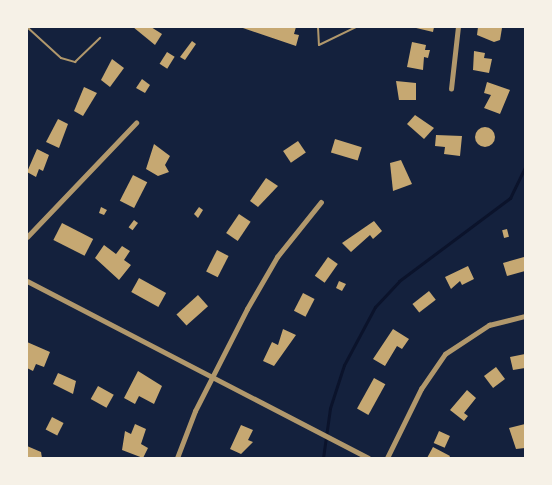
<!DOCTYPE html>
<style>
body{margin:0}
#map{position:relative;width:552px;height:485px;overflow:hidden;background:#14213d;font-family:"Archivo Narrow",sans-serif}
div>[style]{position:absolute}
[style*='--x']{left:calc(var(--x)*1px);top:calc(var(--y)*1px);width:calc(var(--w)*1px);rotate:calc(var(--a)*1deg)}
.stream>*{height:3px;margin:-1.5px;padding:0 1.5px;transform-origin:1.5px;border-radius:1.5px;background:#0b132b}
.building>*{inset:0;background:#c6a872;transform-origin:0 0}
.round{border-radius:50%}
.service>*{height:2px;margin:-1px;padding:0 1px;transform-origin:1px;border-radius:1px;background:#b1986c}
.minor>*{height:4.5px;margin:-2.25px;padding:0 2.25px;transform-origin:2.25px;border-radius:2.25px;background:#b1986c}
.tertiary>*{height:5px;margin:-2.5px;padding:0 2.5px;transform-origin:2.5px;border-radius:2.5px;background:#b1986c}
span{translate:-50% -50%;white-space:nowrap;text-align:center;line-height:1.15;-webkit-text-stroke:6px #f6f1e7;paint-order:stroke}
.frame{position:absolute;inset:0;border:28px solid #f6f1e7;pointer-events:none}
</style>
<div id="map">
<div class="stream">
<i style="--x:323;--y:458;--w:50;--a:-82"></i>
<i style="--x:330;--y:408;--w:45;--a:-72"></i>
<i style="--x:344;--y:365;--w:66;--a:-61.9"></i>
<i style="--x:375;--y:307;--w:35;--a:-47"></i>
<i style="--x:399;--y:281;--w:139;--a:-36.8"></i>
<i style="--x:510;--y:198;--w:34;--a:-64"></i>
</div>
<div class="building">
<i style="clip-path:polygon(133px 27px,151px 27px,162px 34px,155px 45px)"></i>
<i style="clip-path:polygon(240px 27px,296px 27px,294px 34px,299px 35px,296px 46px)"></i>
<i style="clip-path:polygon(412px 27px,434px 27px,433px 32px)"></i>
<i style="clip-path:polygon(478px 27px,502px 28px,500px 40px,494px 42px,477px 35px)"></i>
<i style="clip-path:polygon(192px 41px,196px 44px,185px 60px,180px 57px)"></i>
<i style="clip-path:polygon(412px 42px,426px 45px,425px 50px,430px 50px,428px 58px,424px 57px,423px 70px,407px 67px)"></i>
<i style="clip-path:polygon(474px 51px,485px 53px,484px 58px,492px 59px,489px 73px,473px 70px)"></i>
<i style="left:167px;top:52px;width:9px;height:14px;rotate:32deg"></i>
<i style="clip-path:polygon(112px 59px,124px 68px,110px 87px,101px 80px)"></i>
<i style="clip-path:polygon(142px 79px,150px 85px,145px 93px,136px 88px)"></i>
<i style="clip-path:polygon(396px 81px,416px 83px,416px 100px,399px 100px)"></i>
<i style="clip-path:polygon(487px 82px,510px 90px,500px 114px,484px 108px,491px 95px,484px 93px)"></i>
<i style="clip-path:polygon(84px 87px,97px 93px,83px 116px,74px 111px)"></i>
<i style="clip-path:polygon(415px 115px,434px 128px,424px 139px,407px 124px)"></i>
<i style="clip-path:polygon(58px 119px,68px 124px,59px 148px,46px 142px)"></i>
<i class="round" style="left:475px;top:127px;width:20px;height:20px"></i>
<i style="clip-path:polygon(436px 135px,462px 136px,460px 156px,444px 154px,445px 147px,435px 146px)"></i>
<i style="left:335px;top:139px;width:28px;height:14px;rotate:17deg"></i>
<i style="left:298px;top:141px;width:14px;height:18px;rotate:56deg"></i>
<i style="clip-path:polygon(154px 144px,170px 156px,165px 165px,169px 172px,158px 176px,146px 169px)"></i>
<i style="clip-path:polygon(37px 149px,49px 155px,43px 171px,39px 169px,36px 177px,27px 172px)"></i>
<i style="clip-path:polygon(401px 160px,412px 184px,393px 191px,390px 163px)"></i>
<i style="left:133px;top:175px;width:16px;height:29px;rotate:27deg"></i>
<i style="clip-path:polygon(266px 178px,278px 186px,258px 207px,250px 201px)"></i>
<i style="clip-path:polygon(101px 207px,107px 210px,104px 215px,99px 213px)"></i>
<i style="clip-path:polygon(199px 207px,203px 210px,198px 218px,194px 214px)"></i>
<i style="left:239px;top:214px;width:14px;height:23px;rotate:34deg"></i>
<i style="left:134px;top:220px;width:5px;height:9px;rotate:37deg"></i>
<i style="clip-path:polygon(374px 221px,382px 231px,373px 239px,370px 235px,351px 252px,342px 243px)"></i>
<i style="left:62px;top:223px;width:35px;height:19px;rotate:27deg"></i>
<i style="left:507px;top:229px;width:8px;height:5px;rotate:76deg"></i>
<i style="clip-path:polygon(104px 245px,116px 254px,122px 246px,130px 251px,124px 260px,131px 265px,119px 280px,95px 258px)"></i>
<i style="left:217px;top:250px;width:13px;height:24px;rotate:27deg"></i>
<i style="left:328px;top:257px;width:12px;height:23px;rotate:35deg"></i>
<i style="clip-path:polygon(524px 257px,525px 271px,507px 276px,503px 263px)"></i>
<i style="clip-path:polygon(468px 266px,474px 279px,462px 285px,460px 281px,451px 289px,445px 277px)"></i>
<i style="left:139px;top:278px;width:31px;height:16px;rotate:29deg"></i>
<i style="clip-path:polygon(339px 281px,346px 284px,342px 291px,336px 288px)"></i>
<i style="left:429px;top:291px;width:11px;height:21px;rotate:52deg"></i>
<i style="left:303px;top:293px;width:13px;height:20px;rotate:27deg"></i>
<i style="left:198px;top:295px;width:15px;height:29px;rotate:48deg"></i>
<i style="clip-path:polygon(283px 329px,296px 335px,274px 366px,263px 361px,272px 342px,278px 345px)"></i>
<i style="clip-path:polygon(393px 329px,409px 339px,402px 349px,397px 346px,385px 366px,373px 359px)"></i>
<i style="clip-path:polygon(27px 342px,50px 352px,44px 367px,36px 364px,33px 371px,27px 368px)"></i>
<i style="clip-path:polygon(525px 354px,525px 368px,513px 370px,510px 357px)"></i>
<i style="left:496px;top:367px;width:15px;height:15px;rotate:53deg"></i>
<i style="clip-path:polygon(138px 371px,162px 386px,154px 404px,139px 396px,135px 404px,124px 398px)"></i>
<i style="clip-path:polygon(58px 373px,76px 381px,73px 394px,53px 384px)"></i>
<i style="left:374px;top:378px;width:13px;height:35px;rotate:29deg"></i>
<i style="left:98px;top:386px;width:18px;height:15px;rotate:29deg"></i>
<i style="clip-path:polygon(467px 390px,476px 398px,464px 413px,468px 416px,464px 421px,450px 410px)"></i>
<i style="left:52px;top:417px;width:13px;height:14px;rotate:27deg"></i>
<i style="clip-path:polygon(135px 424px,146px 429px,141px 444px,148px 448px,143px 458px,122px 450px,125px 431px,131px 434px)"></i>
<i style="clip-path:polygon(525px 424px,525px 448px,516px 449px,509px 428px)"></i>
<i style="clip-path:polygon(241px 425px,253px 430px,248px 440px,253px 442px,241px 454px,230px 449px)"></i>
<i style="left:439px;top:431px;width:12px;height:13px;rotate:24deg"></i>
<i style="clip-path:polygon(27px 446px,41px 452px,42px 458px,27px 458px)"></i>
<i style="clip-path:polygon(433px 447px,450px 456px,449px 458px,427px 458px)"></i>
</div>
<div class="service">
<i style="--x:27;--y:27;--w:46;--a:42.4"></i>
<i style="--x:61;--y:58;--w:15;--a:16"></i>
<i style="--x:75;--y:62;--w:35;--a:-44"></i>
<i style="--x:318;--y:27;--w:18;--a:87"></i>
<i style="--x:319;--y:45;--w:41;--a:-25.9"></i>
</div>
<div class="minor">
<i style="--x:451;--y:89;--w:62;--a:-83.6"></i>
<i style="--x:27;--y:237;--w:158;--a:-46.3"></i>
<i style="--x:177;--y:458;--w:50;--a:-69"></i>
<i style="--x:195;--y:411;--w:114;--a:-63"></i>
<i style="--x:247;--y:309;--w:60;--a:-60"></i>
<i style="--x:277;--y:257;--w:70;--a:-51.3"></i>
<i style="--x:387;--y:458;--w:77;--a:-63.8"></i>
<i style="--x:421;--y:389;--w:42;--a:-55.6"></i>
<i style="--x:445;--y:354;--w:53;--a:-33.4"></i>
<i style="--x:489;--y:325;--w:37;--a:-14"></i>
</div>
<div class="tertiary">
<i style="--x:27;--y:281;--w:384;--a:27.4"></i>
</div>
<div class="frame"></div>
</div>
